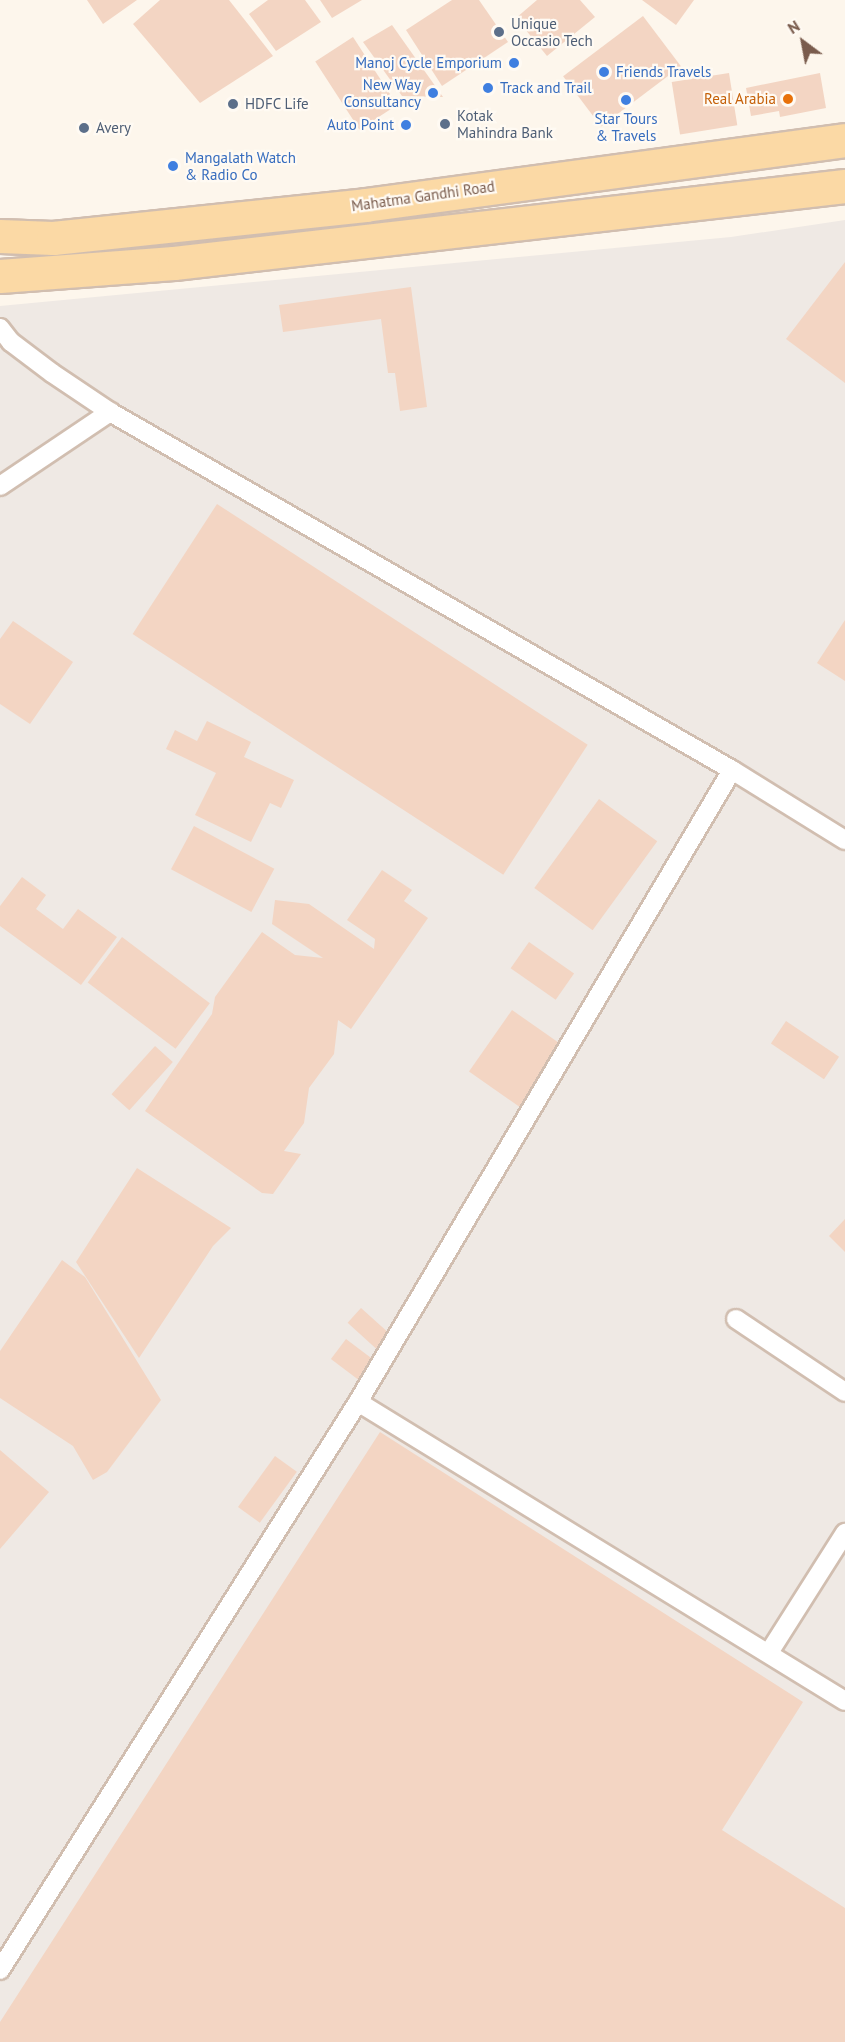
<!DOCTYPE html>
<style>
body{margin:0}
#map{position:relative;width:845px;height:2042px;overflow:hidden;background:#fdf6ec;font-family:"PT Sans",sans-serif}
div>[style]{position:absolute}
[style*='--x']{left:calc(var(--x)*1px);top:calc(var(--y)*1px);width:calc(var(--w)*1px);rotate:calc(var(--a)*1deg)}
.industrial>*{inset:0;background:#efe9e4}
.building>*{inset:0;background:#f3d5c3;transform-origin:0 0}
.roads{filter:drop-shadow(2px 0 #d1beb0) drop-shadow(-2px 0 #d1beb0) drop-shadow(0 2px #d1beb0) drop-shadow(0 -2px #d1beb0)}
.lane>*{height:18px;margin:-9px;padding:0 9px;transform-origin:9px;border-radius:9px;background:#fff}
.primary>*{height:33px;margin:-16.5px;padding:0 16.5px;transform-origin:16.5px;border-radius:16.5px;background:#fbd9a5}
.dots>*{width:16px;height:16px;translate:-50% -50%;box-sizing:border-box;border:3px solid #fffaf3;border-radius:50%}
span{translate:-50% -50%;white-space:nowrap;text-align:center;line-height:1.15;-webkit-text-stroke:4.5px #fffaf3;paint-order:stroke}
.service-label{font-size:15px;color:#4e5e75}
.left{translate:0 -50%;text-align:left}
.shop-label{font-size:15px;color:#366cbe}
.right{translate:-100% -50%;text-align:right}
.food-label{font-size:15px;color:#c56008}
.street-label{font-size:15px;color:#7a5c4d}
.north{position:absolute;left:773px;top:12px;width:60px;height:60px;-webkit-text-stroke:4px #fffaf3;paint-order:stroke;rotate:328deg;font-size:16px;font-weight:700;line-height:24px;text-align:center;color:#7a5c4d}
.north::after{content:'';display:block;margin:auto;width:21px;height:27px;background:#7a5c4d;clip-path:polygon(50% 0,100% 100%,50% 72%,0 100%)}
</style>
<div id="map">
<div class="industrial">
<i style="clip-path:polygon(845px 220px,845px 2042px,0 2042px,0 306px,731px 237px)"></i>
</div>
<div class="building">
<i style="clip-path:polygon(87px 0,137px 0,103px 24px)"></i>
<i style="clip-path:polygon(160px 0,229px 0,273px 56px,200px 103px,133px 24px)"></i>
<i style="clip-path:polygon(268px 0,305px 0,321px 22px,276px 51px,249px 14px)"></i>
<i style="clip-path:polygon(320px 0,362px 0,332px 18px)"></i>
<i style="clip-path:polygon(452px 0,479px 0,508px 42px,442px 86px,406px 30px)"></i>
<i style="clip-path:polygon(537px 0,580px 0,595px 17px,547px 56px,516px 18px)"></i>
<i style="clip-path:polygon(642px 0,694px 0,676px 25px)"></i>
<i style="left:643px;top:16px;width:63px;height:100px;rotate:53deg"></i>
<i style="clip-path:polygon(392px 25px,443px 97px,402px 96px,363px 42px)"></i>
<i style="left:353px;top:37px;width:81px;height:45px;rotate:57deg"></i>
<i style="left:729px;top:73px;width:53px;height:58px;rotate:81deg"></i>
<i style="clip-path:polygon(820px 73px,826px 108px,780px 117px,779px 111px,751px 116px,746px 88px)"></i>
<i style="clip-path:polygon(845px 262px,845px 383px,786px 339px)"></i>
<i style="clip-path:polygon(411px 287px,427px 407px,400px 411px,395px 373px,388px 373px,381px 319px,283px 332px,279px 305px)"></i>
<i style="left:217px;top:504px;width:442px;height:155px;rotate:33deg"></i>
<i style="clip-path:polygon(845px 620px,845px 681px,817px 663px)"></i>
<i style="clip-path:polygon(13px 621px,73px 662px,30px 724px,0 704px,0 639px)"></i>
<i style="clip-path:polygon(207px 721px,251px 742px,244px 757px,294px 780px,281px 808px,270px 803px,251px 842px,195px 815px,216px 773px,166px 749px,175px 730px,197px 741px)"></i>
<i style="left:599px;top:799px;width:72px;height:110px;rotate:36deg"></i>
<i style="left:194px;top:826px;width:91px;height:49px;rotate:28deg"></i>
<i style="clip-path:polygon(382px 870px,412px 890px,404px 901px,428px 918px,351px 1029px,338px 1020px,334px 1054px,309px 1088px,304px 1123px,284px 1151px,301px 1154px,273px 1194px,262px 1193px,145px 1111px,212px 1014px,215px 997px,262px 932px,295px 955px,323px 958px,272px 924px,275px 900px,309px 904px,374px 949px,375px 939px,347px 920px)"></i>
<i style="clip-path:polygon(22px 877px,46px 895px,36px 909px,63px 929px,78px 909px,117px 937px,81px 985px,0 926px,0 906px)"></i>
<i style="left:122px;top:937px;width:110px;height:57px;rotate:37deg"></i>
<i style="left:529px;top:942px;width:55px;height:32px;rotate:35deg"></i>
<i style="left:512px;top:1010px;width:65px;height:75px;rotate:35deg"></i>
<i style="left:786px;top:1021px;width:64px;height:27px;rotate:34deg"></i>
<i style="left:155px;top:1046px;width:24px;height:65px;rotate:42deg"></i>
<i style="clip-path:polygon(137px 1168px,231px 1228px,213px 1246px,139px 1358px,76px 1262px)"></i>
<i style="clip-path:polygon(845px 1219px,845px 1252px,829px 1236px)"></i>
<i style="clip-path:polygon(62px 1260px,85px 1277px,161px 1400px,107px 1472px,93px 1480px,73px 1446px,0 1398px,0 1351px)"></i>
<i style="left:361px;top:1308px;width:40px;height:20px;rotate:42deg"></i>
<i style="left:346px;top:1339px;width:41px;height:25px;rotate:37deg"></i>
<i style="clip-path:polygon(380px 1432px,803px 1702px,722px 1830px,845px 1908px,845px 2042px,0 2042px,0 2022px)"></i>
<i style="clip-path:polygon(0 1450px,49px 1492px,0 1549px)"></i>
<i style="left:275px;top:1456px;width:27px;height:63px;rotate:36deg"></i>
</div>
<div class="roads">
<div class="lane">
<i style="--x:0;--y:328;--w:18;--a:52"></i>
<i style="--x:11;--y:342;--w:51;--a:37.1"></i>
<i style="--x:52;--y:373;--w:70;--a:33.9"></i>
<i style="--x:110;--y:412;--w:718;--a:29.92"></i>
<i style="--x:732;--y:770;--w:133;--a:31.8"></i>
<i style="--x:0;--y:486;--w:133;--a:-33.9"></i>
<i style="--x:736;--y:1319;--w:131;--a:33.8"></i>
<i style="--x:358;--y:1402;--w:571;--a:31.55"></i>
<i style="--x:770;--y:1651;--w:140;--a:-57.6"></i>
<i style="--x:0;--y:1970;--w:671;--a:-57.78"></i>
<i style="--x:358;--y:1402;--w:734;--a:-59.38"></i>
</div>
<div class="primary">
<i style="--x:0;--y:236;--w:53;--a:2.2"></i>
<i style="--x:53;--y:238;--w:314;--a:-6"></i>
<i style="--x:365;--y:205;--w:484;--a:-7.7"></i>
<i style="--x:0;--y:276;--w:174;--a:-4.3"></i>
<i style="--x:174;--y:263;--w:675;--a:-6.55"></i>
</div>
</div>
<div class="dots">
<i style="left:499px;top:32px;background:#5c6f8a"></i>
<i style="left:514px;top:63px;background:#3f7fe0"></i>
<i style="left:604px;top:72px;background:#3f7fe0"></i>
<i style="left:488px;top:88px;background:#3f7fe0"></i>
<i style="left:433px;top:93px;background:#3f7fe0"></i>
<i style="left:788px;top:99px;background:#e8710a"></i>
<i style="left:626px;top:100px;background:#3f7fe0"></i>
<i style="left:233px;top:104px;background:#5c6f8a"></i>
<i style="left:445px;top:124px;background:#5c6f8a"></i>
<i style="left:406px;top:125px;background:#3f7fe0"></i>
<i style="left:84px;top:128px;background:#5c6f8a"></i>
<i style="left:173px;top:166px;background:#3f7fe0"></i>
</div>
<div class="service-label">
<span class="left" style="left:511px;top:32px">Unique<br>Occasio Tech</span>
<span class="left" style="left:245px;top:104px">HDFC Life</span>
<span class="left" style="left:457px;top:124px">Kotak<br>Mahindra Bank</span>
<span class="left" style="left:96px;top:128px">Avery</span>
</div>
<div class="shop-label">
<span class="right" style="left:502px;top:63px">Manoj Cycle Emporium</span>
<span class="left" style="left:616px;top:72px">Friends Travels</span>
<span class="right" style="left:421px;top:93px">New Way<br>Consultancy</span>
<span class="left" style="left:500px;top:88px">Track and Trail</span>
<span style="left:626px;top:127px">Star Tours<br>&amp; Travels</span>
<span class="right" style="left:394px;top:125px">Auto Point</span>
<span class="left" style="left:185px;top:166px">Mangalath Watch<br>&amp; Radio Co</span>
</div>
<div class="food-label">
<span class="right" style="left:776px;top:99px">Real Arabia</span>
</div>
<div class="street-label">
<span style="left:423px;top:196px;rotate:-8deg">Mahatma Gandhi Road</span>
</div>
<div class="north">N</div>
</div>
